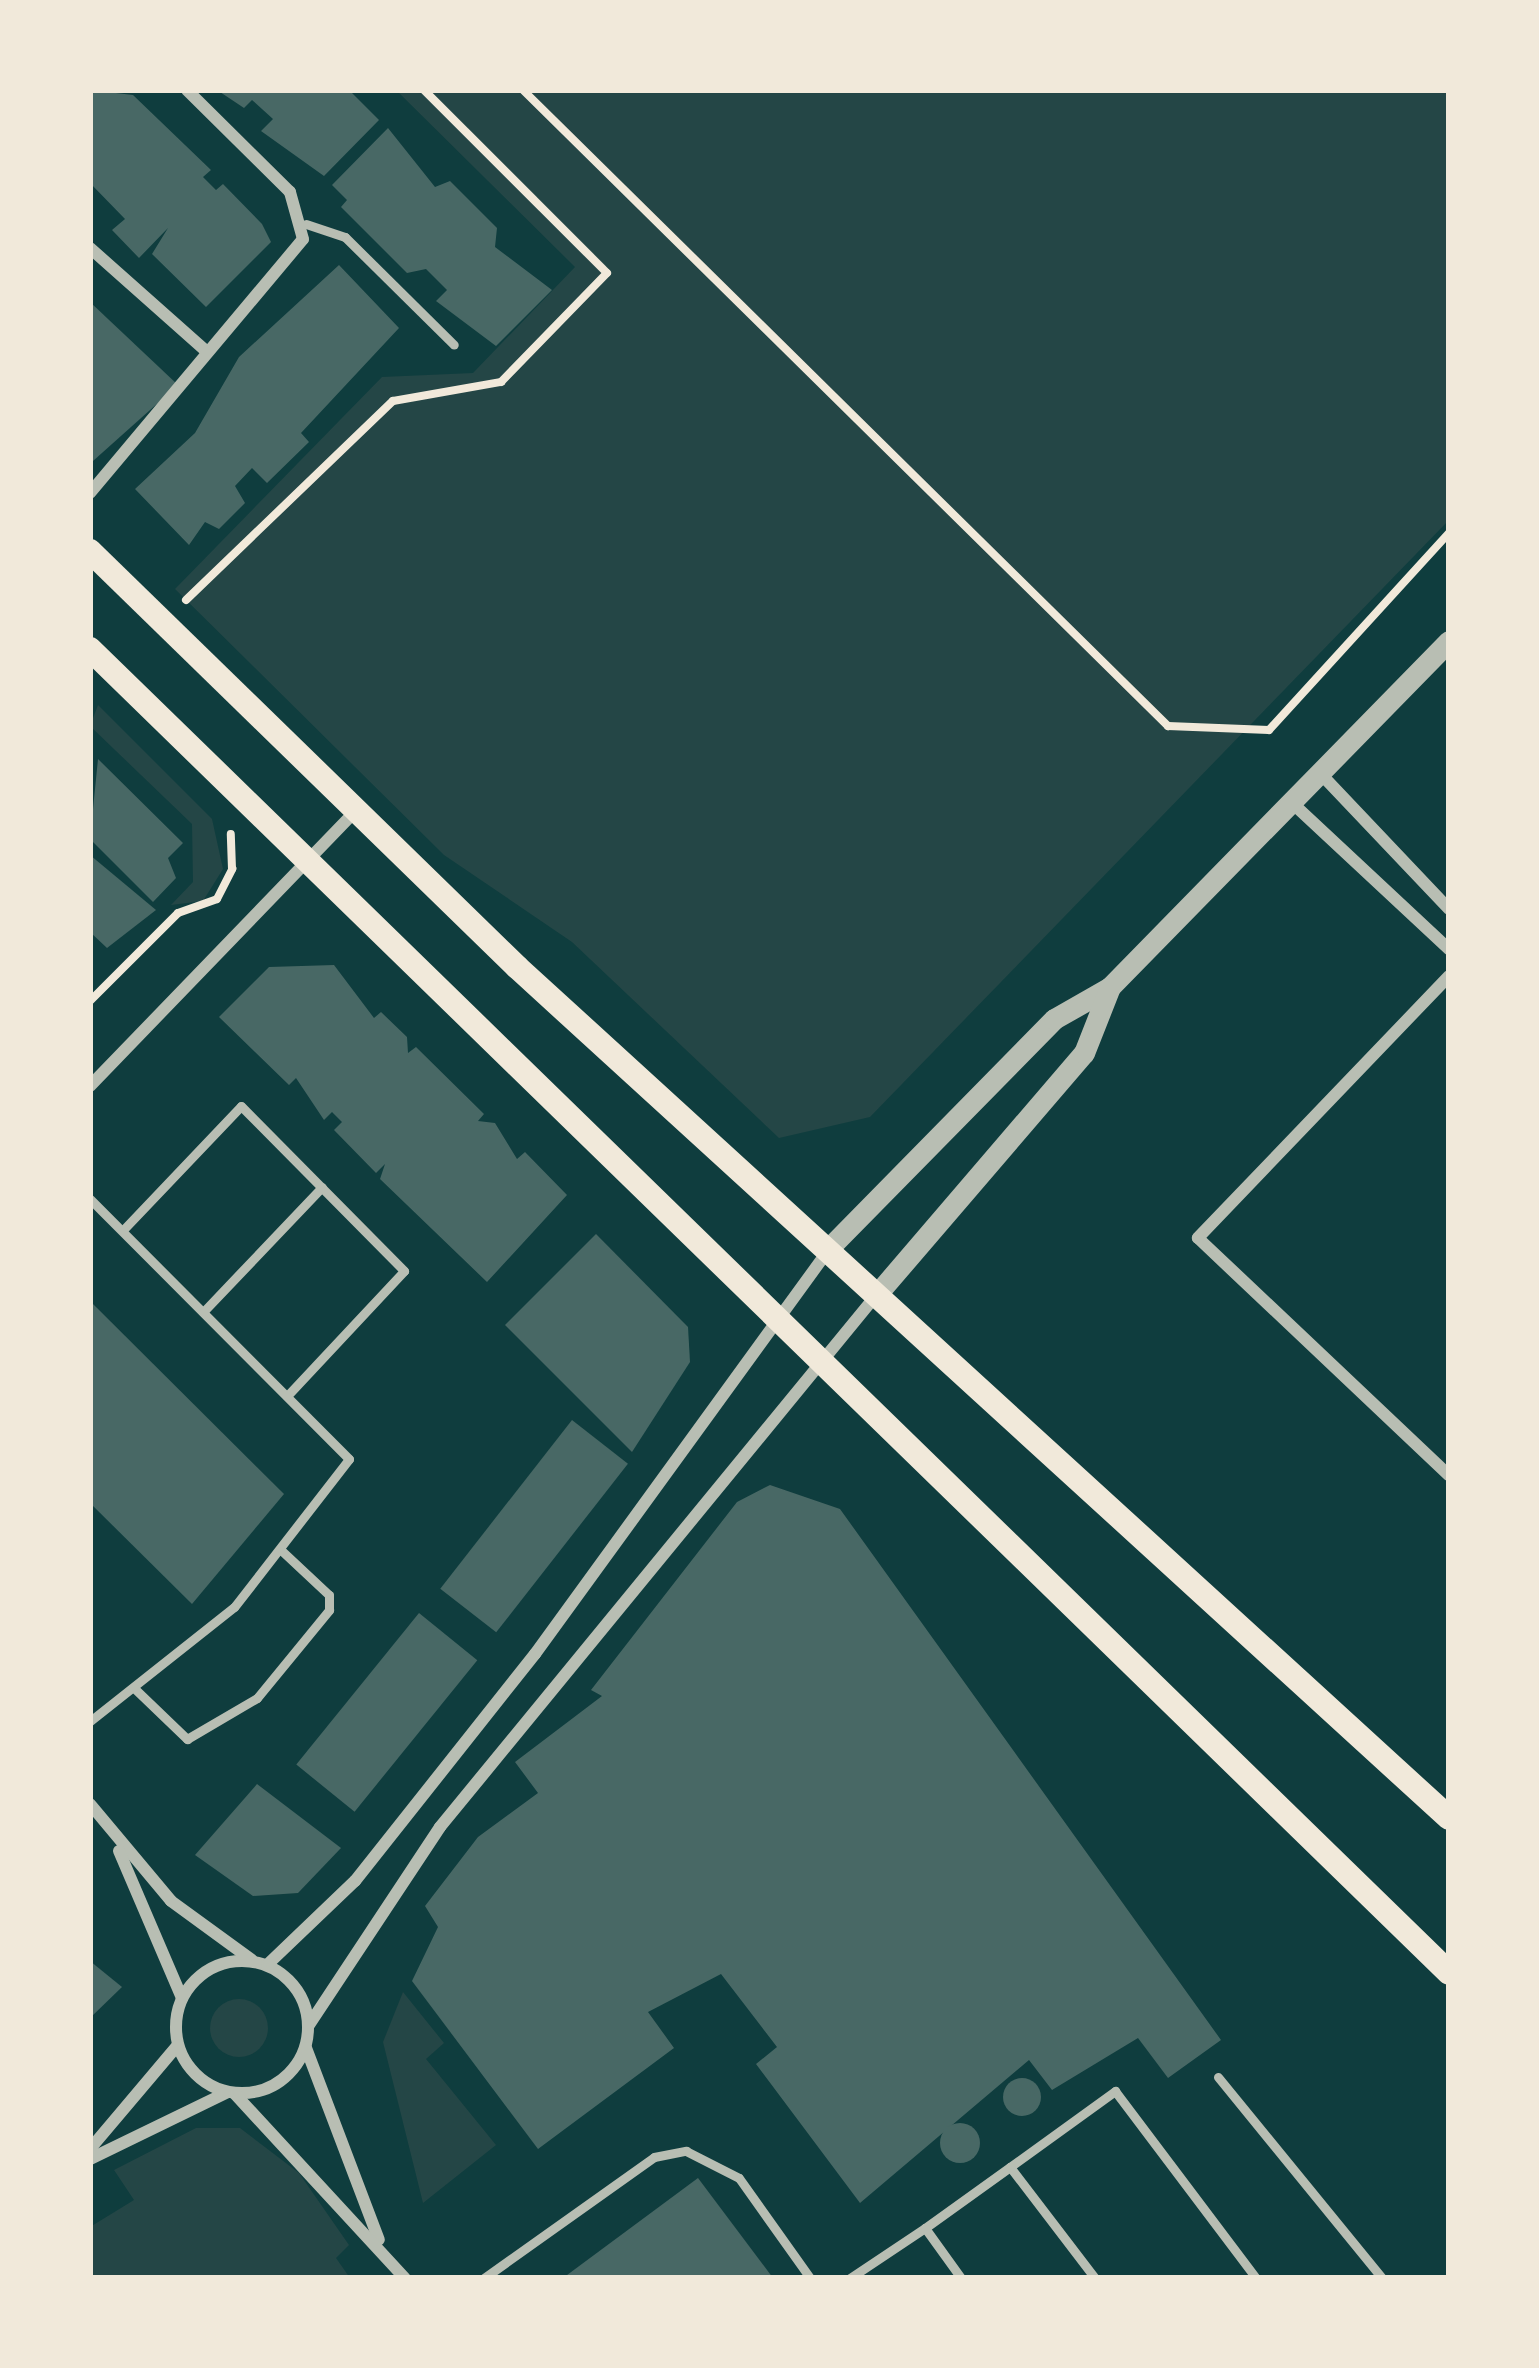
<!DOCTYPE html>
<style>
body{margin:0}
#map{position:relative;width:1539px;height:2368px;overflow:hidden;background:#0f3d3e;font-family:"Fira Sans Condensed",sans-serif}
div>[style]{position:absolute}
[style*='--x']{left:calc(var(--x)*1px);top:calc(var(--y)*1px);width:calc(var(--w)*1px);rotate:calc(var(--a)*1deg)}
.green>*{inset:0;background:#244646}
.round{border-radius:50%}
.building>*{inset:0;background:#486865;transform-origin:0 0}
.path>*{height:8px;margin:-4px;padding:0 4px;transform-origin:4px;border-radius:4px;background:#f1e9da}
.service>*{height:9px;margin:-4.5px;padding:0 4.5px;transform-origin:4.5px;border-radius:4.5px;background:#b8beb3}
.minor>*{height:12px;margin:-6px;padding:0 6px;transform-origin:6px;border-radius:6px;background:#b8beb3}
.minor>.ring{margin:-6px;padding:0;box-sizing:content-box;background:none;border:12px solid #b8beb3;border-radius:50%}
.tertiary>*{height:21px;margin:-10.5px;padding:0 10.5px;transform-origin:10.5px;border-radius:10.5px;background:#b8beb3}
.secondary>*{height:24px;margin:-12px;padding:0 12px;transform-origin:12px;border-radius:12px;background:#f1e9da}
span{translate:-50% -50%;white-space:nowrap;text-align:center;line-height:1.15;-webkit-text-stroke:12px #f1e9da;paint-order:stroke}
.frame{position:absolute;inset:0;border:93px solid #f1e9da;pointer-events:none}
</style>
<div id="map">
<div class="green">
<i style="clip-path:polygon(396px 90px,1449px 90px,1449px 520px,870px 1117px,779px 1138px,572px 942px,444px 855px,175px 589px,382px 377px,473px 373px,575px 267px)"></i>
<i style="clip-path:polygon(98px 705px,212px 819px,223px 869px,203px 901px,171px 905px,193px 882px,192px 824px,90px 726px)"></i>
<i style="clip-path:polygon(403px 1992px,444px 2043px,426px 2059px,496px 2145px,423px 2203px,383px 2042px)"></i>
<i class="round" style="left:210px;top:1999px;width:58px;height:58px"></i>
<i style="clip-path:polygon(196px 2128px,240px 2128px,299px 2173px,349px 2245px,336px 2258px,350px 2278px,90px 2278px,90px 2227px,134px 2200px,114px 2170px)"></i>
</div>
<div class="building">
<i style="clip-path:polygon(90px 90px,133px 95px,211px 170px,203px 177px,216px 190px,223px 184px,262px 224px,271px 242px,206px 307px,152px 254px,168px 228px,139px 258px,112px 230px,125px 219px,90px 183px)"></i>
<i style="clip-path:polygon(217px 90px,349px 90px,379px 120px,324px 176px,261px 131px,273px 119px,252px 100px,244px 108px)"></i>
<i style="clip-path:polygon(388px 128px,435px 187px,450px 181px,497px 228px,495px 247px,552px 290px,496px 346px,436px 301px,447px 290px,426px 269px,407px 273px,341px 207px,347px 200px,332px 185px)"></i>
<i style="clip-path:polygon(339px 265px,399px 328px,301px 433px,309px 442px,267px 483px,252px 468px,235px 486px,245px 503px,219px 529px,205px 522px,189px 545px,135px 489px,195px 433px,239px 357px)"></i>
<i style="clip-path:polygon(90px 302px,178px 385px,93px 461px,90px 458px)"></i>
<i style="clip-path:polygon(98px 759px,183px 843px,168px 858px,176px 878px,153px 902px,90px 839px)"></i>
<i style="clip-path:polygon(90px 855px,156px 910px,107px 948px,90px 932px)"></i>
<i style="clip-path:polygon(334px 965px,374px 1018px,381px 1012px,407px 1037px,408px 1053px,416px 1047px,484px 1114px,478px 1121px,495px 1123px,517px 1159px,525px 1152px,567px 1195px,487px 1282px,380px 1179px,385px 1164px,376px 1173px,334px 1130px,342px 1122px,332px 1112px,324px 1120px,296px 1078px,289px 1085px,219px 1017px,269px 967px)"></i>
<i style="clip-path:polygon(596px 1234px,688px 1327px,690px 1362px,632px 1452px,505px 1325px)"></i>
<i style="clip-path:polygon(90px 1301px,284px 1494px,192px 1604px,90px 1503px)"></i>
<i style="left:572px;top:1420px;width:71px;height:214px;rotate:38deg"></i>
<i style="clip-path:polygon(770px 1485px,840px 1509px,1221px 2040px,1168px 2078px,1138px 2038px,1052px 2090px,1029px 2060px,860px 2203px,756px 2064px,777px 2047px,721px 1974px,648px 2012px,674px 2048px,538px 2149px,412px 1981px,438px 1927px,425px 1906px,478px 1837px,538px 1793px,515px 1762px,602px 1696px,591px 1690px,737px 1502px)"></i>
<i style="left:419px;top:1613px;width:75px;height:195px;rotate:39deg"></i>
<i style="clip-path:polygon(257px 1784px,341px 1848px,298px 1893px,253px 1896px,195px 1855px)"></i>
<i style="clip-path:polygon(90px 1961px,122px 1987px,90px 2018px)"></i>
<i class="round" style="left:1003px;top:2078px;width:38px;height:38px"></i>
<i class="round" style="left:940px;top:2123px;width:40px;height:40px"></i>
<i style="clip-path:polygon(698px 2178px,773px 2278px,563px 2278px)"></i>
</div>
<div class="path">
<i style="--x:523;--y:90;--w:906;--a:44.6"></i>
<i style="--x:1168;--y:726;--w:101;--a:2.3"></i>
<i style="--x:1269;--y:730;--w:267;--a:-47.6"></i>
<i style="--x:186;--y:600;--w:287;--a:-43.9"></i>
<i style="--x:393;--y:401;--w:110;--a:-10"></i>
<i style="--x:501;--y:382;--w:152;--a:-45.8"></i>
<i style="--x:607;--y:273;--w:259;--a:-135"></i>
<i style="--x:90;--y:1001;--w:124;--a:-45"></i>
<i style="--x:178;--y:913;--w:41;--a:-19.7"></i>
<i style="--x:217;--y:899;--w:34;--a:-63"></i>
<i style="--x:232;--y:869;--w:35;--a:-92"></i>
</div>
<div class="service">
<i style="--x:306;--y:224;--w:41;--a:18.4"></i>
<i style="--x:345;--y:237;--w:153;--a:44.7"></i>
<i style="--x:90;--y:1199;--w:367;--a:45.1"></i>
<i style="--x:349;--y:1459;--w:187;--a:127.8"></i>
<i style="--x:234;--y:1607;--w:184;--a:141.6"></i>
<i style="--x:123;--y:1230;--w:171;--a:-46.4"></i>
<i style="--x:241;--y:1106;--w:232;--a:45.3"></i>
<i style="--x:404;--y:1271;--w:167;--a:133.1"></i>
<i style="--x:204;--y:1311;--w:171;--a:-46.4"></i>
<i style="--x:134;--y:1688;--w:74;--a:43.9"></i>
<i style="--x:187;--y:1739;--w:81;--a:-30.4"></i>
<i style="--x:257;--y:1698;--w:114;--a:-50.7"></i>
<i style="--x:329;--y:1610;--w:15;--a:-90"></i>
<i style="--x:329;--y:1595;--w:64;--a:-136.9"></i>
<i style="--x:1218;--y:2077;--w:259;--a:50.8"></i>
<i style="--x:1010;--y:2167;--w:130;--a:-35.9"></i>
<i style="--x:1115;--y:2091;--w:234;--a:53"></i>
<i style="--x:925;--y:2228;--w:105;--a:-35.7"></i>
<i style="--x:1010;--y:2167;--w:140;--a:52.6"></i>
<i style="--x:484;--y:2278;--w:209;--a:-35.4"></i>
<i style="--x:654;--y:2157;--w:33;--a:-11"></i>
<i style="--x:686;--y:2151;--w:59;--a:27"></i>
<i style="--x:739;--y:2178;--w:123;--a:54.6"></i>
<i style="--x:850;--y:2278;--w:90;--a:-33.7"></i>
<i style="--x:925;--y:2228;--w:62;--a:54.2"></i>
</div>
<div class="minor">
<i style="--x:90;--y:248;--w:157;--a:41.6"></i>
<i style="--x:90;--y:493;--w:331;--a:-50"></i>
<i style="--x:303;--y:239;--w:49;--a:-105.5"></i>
<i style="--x:290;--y:192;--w:145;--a:-135.3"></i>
<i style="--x:1319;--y:772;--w:189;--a:46.5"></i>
<i style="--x:1289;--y:800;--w:219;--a:43"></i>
<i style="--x:1449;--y:976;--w:363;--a:133.8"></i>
<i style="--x:1198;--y:1238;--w:345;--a:43.4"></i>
<i style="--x:90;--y:1086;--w:381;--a:-46"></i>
<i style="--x:90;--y:1804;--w:126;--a:50.1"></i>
<i style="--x:171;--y:1901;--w:100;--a:36.1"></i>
<i style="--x:119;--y:1851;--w:160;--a:66.8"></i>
<i class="ring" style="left:176px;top:1961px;width:120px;height:120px"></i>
<i style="--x:267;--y:1965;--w:122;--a:-43.7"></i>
<i style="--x:355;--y:1881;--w:290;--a:-51.6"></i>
<i style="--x:535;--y:1654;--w:499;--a:-54"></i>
<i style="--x:309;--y:2025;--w:237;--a:-56.5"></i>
<i style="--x:440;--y:1827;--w:691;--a:-50.64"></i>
<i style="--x:306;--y:2048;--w:205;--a:69.2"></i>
<i style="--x:234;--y:2093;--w:252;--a:47.3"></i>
<i style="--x:90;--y:2149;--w:136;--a:-49.8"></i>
<i style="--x:90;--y:2159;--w:153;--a:-25.9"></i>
</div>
<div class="tertiary">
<i style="--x:828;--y:1249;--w:322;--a:-45.5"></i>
<i style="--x:1054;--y:1019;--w:64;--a:-29.7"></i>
<i style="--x:1110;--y:987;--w:484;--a:-45.6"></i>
<i style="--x:878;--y:1293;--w:316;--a:-49.4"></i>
<i style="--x:1084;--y:1053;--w:71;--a:-68.5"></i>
</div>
<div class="secondary">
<i style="--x:90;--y:551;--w:596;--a:44.25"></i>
<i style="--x:517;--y:967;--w:1262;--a:42.4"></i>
<i style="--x:90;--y:649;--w:1897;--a:44.25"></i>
</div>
<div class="frame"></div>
</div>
